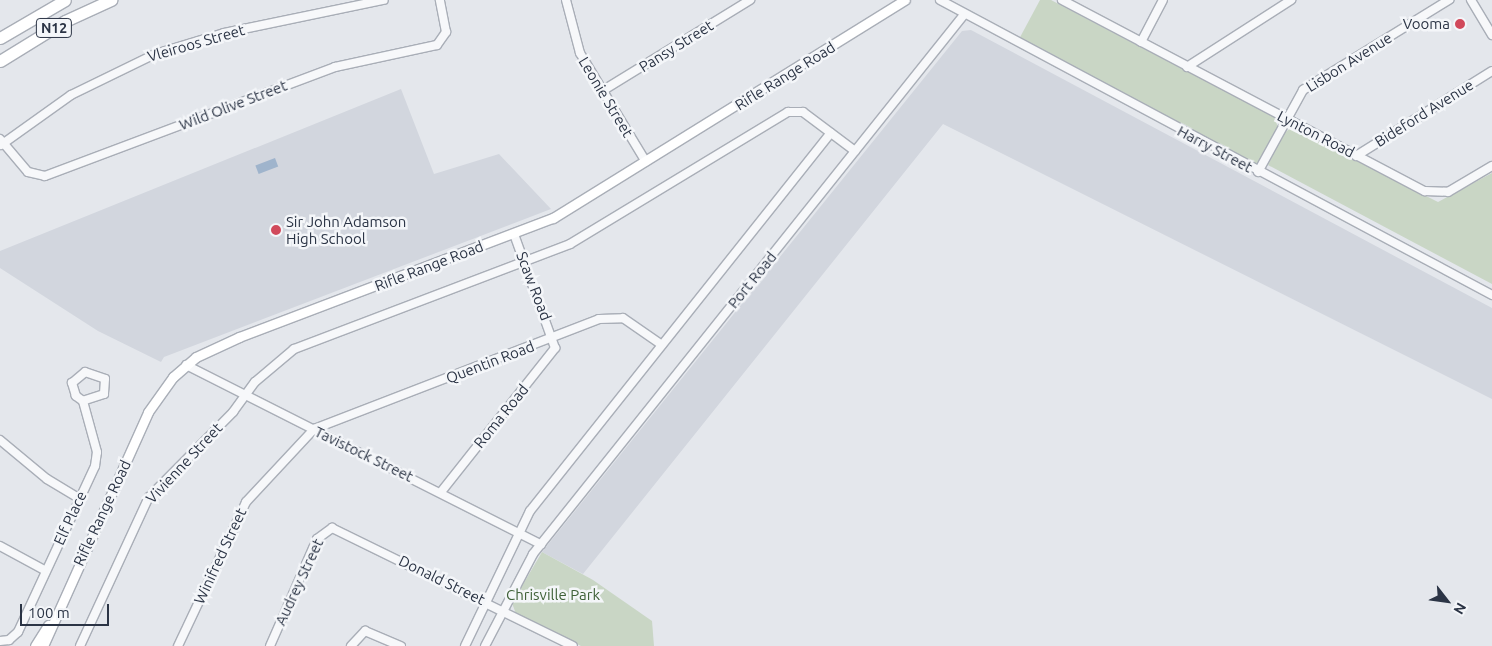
<!DOCTYPE html>
<style>
body{margin:0}
#map{position:relative;width:1492px;height:646px;overflow:hidden;background:#e4e7ec;font-family:Ubuntu,sans-serif}
div>[style]{position:absolute}
[style*='--x']{left:calc(var(--x)*1px);top:calc(var(--y)*1px);width:calc(var(--w)*1px);rotate:calc(var(--a)*1deg)}
.built>*{inset:0;background:#d2d6de}
.green>*{inset:0;background:#c9d6c5}
.water>*{inset:0;background:#9fb4cc;transform-origin:0 0}
.roads{filter:drop-shadow(1px 0 #a9aeb7) drop-shadow(-1px 0 #a9aeb7) drop-shadow(0 1px #a9aeb7) drop-shadow(0 -1px #a9aeb7)}
.minor>*{height:8px;margin:-4px;padding:0 4px;transform-origin:4px;border-radius:4px;background:#f7f8fa}
.major>*{height:9px;margin:-4.5px;padding:0 4.5px;transform-origin:4.5px;border-radius:4.5px;background:#fff}
.highway>*{height:11px;margin:-5.5px;padding:0 5.5px;transform-origin:5.5px;border-radius:5.5px;background:#fff}
.dots>*{width:14px;height:14px;translate:-50% -50%;box-sizing:border-box;border:2px solid #f4f6f9;border-radius:50%}
span{translate:-50% -50%;white-space:nowrap;text-align:center;line-height:1.15;-webkit-text-stroke:5px #f4f6f9;paint-order:stroke}
.shield-label span{padding:1px 4px;background:#f4f6f9;border:1px solid;border-radius:4px;-webkit-text-stroke-width:0}
.shield-label{font-size:14px;color:#2b3445;font-weight:700}
.poi-label{font-size:15px;color:#2b3445}
.right{translate:-100% -50%;text-align:right}
.left{translate:0 -50%;text-align:left}
.street-label{font-size:15px;color:#2b3445}
.park-label{font-size:15px;color:#3f6138}
.north{position:absolute;left:1422px;top:576px;width:50px;height:50px;-webkit-text-stroke:4px #f4f6f9;paint-order:stroke;rotate:120deg;font-size:14px;font-weight:700;line-height:20px;text-align:center;color:#2b3445}
.north::after{content:'';display:block;margin:auto;width:18px;height:22px;background:#2b3445;clip-path:polygon(50% 0,100% 100%,50% 72%,0 100%)}
.scale{position:absolute;left:20px;top:604px;width:89px;height:22px;box-sizing:border-box;border:2px solid #2b3445;border-top:0;padding-left:6px;font-size:15px;line-height:18px;white-space:nowrap;color:#2b3445;-webkit-text-stroke:4px #f4f6f9;paint-order:stroke}
</style>
<div id="map">
<div class="built">
<i style="clip-path:polygon(971px 30px,1492px 308px,1492px 399px,943px 124px,583px 574px,542px 552px,962px 31px)"></i>
<i style="clip-path:polygon(401px 89px,434px 174px,499px 154px,551px 209px,164px 357px,161px 362px,98px 331px,0 268px,0 251px)"></i>
</div>
<div class="green">
<i style="clip-path:polygon(1040px 0,1051px 0,1274px 117px,1278px 127px,1261px 161px,1254px 165px,1018px 41px)"></i>
<i style="clip-path:polygon(1291px 128px,1438px 202px,1492px 173px,1492px 284px,1268px 165px,1284px 133px)"></i>
<i style="clip-path:polygon(542px 552px,593px 580px,652px 621px,654px 646px,581px 646px,516px 614px,512px 603px)"></i>
</div>
<div class="water">
<i style="left:275px;top:158px;width:9px;height:21px;rotate:69deg"></i>
</div>
<div class="roads">
<div class="minor">
<i style="--x:566;--y:0;--w:55;--a:75.2"></i>
<i style="--x:580;--y:53;--w:127;--a:58.8"></i>
<i style="--x:940;--y:0;--w:626;--a:28.12"></i>
<i style="--x:1062;--y:0;--w:410;--a:27.8"></i>
<i style="--x:1425;--y:191;--w:23;--a:2"></i>
<i style="--x:1448;--y:192;--w:51;--a:-30.6"></i>
<i style="--x:1471;--y:0;--w:41;--a:59"></i>
<i style="--x:1141;--y:42;--w:47;--a:-62.4"></i>
<i style="--x:1187;--y:67;--w:124;--a:-32.8"></i>
<i style="--x:602;--y:91;--w:174;--a:-31.6"></i>
<i style="--x:0;--y:139;--w:43;--a:49.7"></i>
<i style="--x:28;--y:172;--w:17;--a:13"></i>
<i style="--x:45;--y:176;--w:310;--a:-20.6"></i>
<i style="--x:335;--y:67;--w:104;--a:-12.2"></i>
<i style="--x:437;--y:45;--w:16;--a:-55"></i>
<i style="--x:446;--y:32;--w:33;--a:-101"></i>
<i style="--x:1;--y:145;--w:86;--a:-35.5"></i>
<i style="--x:71;--y:95;--w:93;--a:-26"></i>
<i style="--x:155;--y:54;--w:72;--a:-16.9"></i>
<i style="--x:224;--y:33;--w:163;--a:-11.7"></i>
<i style="--x:1356;--y:156;--w:160;--a:-32"></i>
<i style="--x:1258;--y:172;--w:94;--a:-61.2"></i>
<i style="--x:1303;--y:90;--w:172;--a:-31.7"></i>
<i style="--x:186;--y:365;--w:398;--a:26.8"></i>
<i style="--x:0;--y:440;--w:61;--a:39.7"></i>
<i style="--x:47;--y:479;--w:37;--a:31"></i>
<i style="--x:441;--y:492;--w:184;--a:-51.6"></i>
<i style="--x:555;--y:348;--w:121;--a:-109.8"></i>
<i style="--x:0;--y:546;--w:52;--a:28.5"></i>
<i style="--x:0;--y:641;--w:9;--a:-6"></i>
<i style="--x:9;--y:640;--w:12;--a:-42"></i>
<i style="--x:18;--y:632;--w:183;--a:-65.1"></i>
<i style="--x:95;--y:466;--w:14;--a:-82"></i>
<i style="--x:97;--y:452;--w:53;--a:-105.4"></i>
<i style="--x:83;--y:401;--w:9;--a:-144"></i>
<i style="--x:76;--y:396;--w:14;--a:-107"></i>
<i style="--x:72;--y:383;--w:17;--a:-40"></i>
<i style="--x:85;--y:372;--w:21;--a:19"></i>
<i style="--x:105;--y:379;--w:15;--a:94"></i>
<i style="--x:104;--y:394;--w:22;--a:162"></i>
<i style="--x:80;--y:646;--w:164;--a:-65.2"></i>
<i style="--x:149;--y:497;--w:120;--a:-45.3"></i>
<i style="--x:233;--y:412;--w:37;--a:-54"></i>
<i style="--x:255;--y:382;--w:51;--a:-40.2"></i>
<i style="--x:294;--y:349;--w:295;--a:-20.8"></i>
<i style="--x:570;--y:244;--w:255;--a:-31.2"></i>
<i style="--x:788;--y:112;--w:15;--a:0"></i>
<i style="--x:803;--y:112;--w:65;--a:36.9"></i>
<i style="--x:178;--y:646;--w:159;--a:-64.7"></i>
<i style="--x:246;--y:502;--w:100;--a:-47"></i>
<i style="--x:314;--y:429;--w:305;--a:-21.1"></i>
<i style="--x:599;--y:319;--w:24;--a:-2"></i>
<i style="--x:623;--y:318;--w:47;--a:34.7"></i>
<i style="--x:270;--y:646;--w:117;--a:-66.3"></i>
<i style="--x:317;--y:539;--w:19;--a:-36"></i>
<i style="--x:332;--y:528;--w:268;--a:26.1"></i>
<i style="--x:351;--y:646;--w:21;--a:-47"></i>
<i style="--x:365;--y:631;--w:39;--a:23"></i>
<i style="--x:465;--y:646;--w:150;--a:-64.3"></i>
<i style="--x:530;--y:511;--w:483;--a:-51.5"></i>
<i style="--x:485;--y:646;--w:104;--a:-62.4"></i>
<i style="--x:533;--y:554;--w:689;--a:-51.37"></i>
</div>
<div class="major">
<i style="--x:35;--y:646;--w:25;--a:-58"></i>
<i style="--x:43;--y:646;--w:256;--a:-65.8"></i>
<i style="--x:148;--y:412;--w:43;--a:-54.5"></i>
<i style="--x:173;--y:377;--w:30;--a:-41"></i>
<i style="--x:196;--y:357;--w:47;--a:-24.9"></i>
<i style="--x:239;--y:337;--w:336;--a:-20.8"></i>
<i style="--x:553;--y:218;--w:414;--a:-31.8"></i>
</div>
<div class="highway">
<i style="--x:0;--y:38;--w:75;--a:-30.3"></i>
<i style="--x:0;--y:61;--w:76;--a:-31.6"></i>
<i style="--x:65;--y:21;--w:51;--a:-24.5"></i>
</div>
</div>
<div class="dots">
<i style="left:1460px;top:24px;background:#d1495b"></i>
<i style="left:276px;top:230px;background:#d1495b"></i>
</div>
<div class="shield-label">
<span style="left:54px;top:28px">N12</span>
</div>
<div class="poi-label">
<span class="right" style="left:1450px;top:24px">Vooma</span>
<span class="left" style="left:286px;top:230px">Sir John Adamson<br>High School</span>
</div>
<div class="street-label">
<span style="left:196px;top:43px;rotate:-16deg">Vleiroos Street</span>
<span style="left:676px;top:46px;rotate:-32deg">Pansy Street</span>
<span style="left:1349px;top:62px;rotate:-32deg">Lisbon Avenue</span>
<span style="left:785px;top:76px;rotate:-32deg">Rifle Range Road</span>
<span style="left:606px;top:97px;rotate:59deg">Leonie Street</span>
<span style="left:233px;top:105px;rotate:-21deg">Wild Olive Street</span>
<span style="left:1424px;top:113px;rotate:-32deg">Bideford Avenue</span>
<span style="left:1316px;top:134px;rotate:27deg">Lynton Road</span>
<span style="left:1215px;top:149px;rotate:28deg">Harry Street</span>
<span style="left:429px;top:266px;rotate:-21deg">Rifle Range Road</span>
<span style="left:752px;top:280px;rotate:-51deg">Port Road</span>
<span style="left:534px;top:286px;rotate:69deg">Scaw Road</span>
<span style="left:490px;top:362px;rotate:-21deg">Quentin Road</span>
<span style="left:501px;top:416px;rotate:-51deg">Roma Road</span>
<span style="left:364px;top:454px;rotate:26deg">Tavistock Street</span>
<span style="left:184px;top:463px;rotate:-47deg">Vivienne Street</span>
<span style="left:102px;top:513px;rotate:-65deg">Rifle Range Road</span>
<span style="left:70px;top:518px;rotate:-65deg">Elf Place</span>
<span style="left:220px;top:556px;rotate:-65deg">Winifred Street</span>
<span style="left:442px;top:580px;rotate:26deg">Donald Street</span>
<span style="left:299px;top:582px;rotate:-65deg">Audrey Street</span>
</div>
<div class="park-label">
<span style="left:553px;top:595px">Chrisville Park</span>
</div>
<div class="north">N</div>
<div class="scale">100 m</div>
</div>
